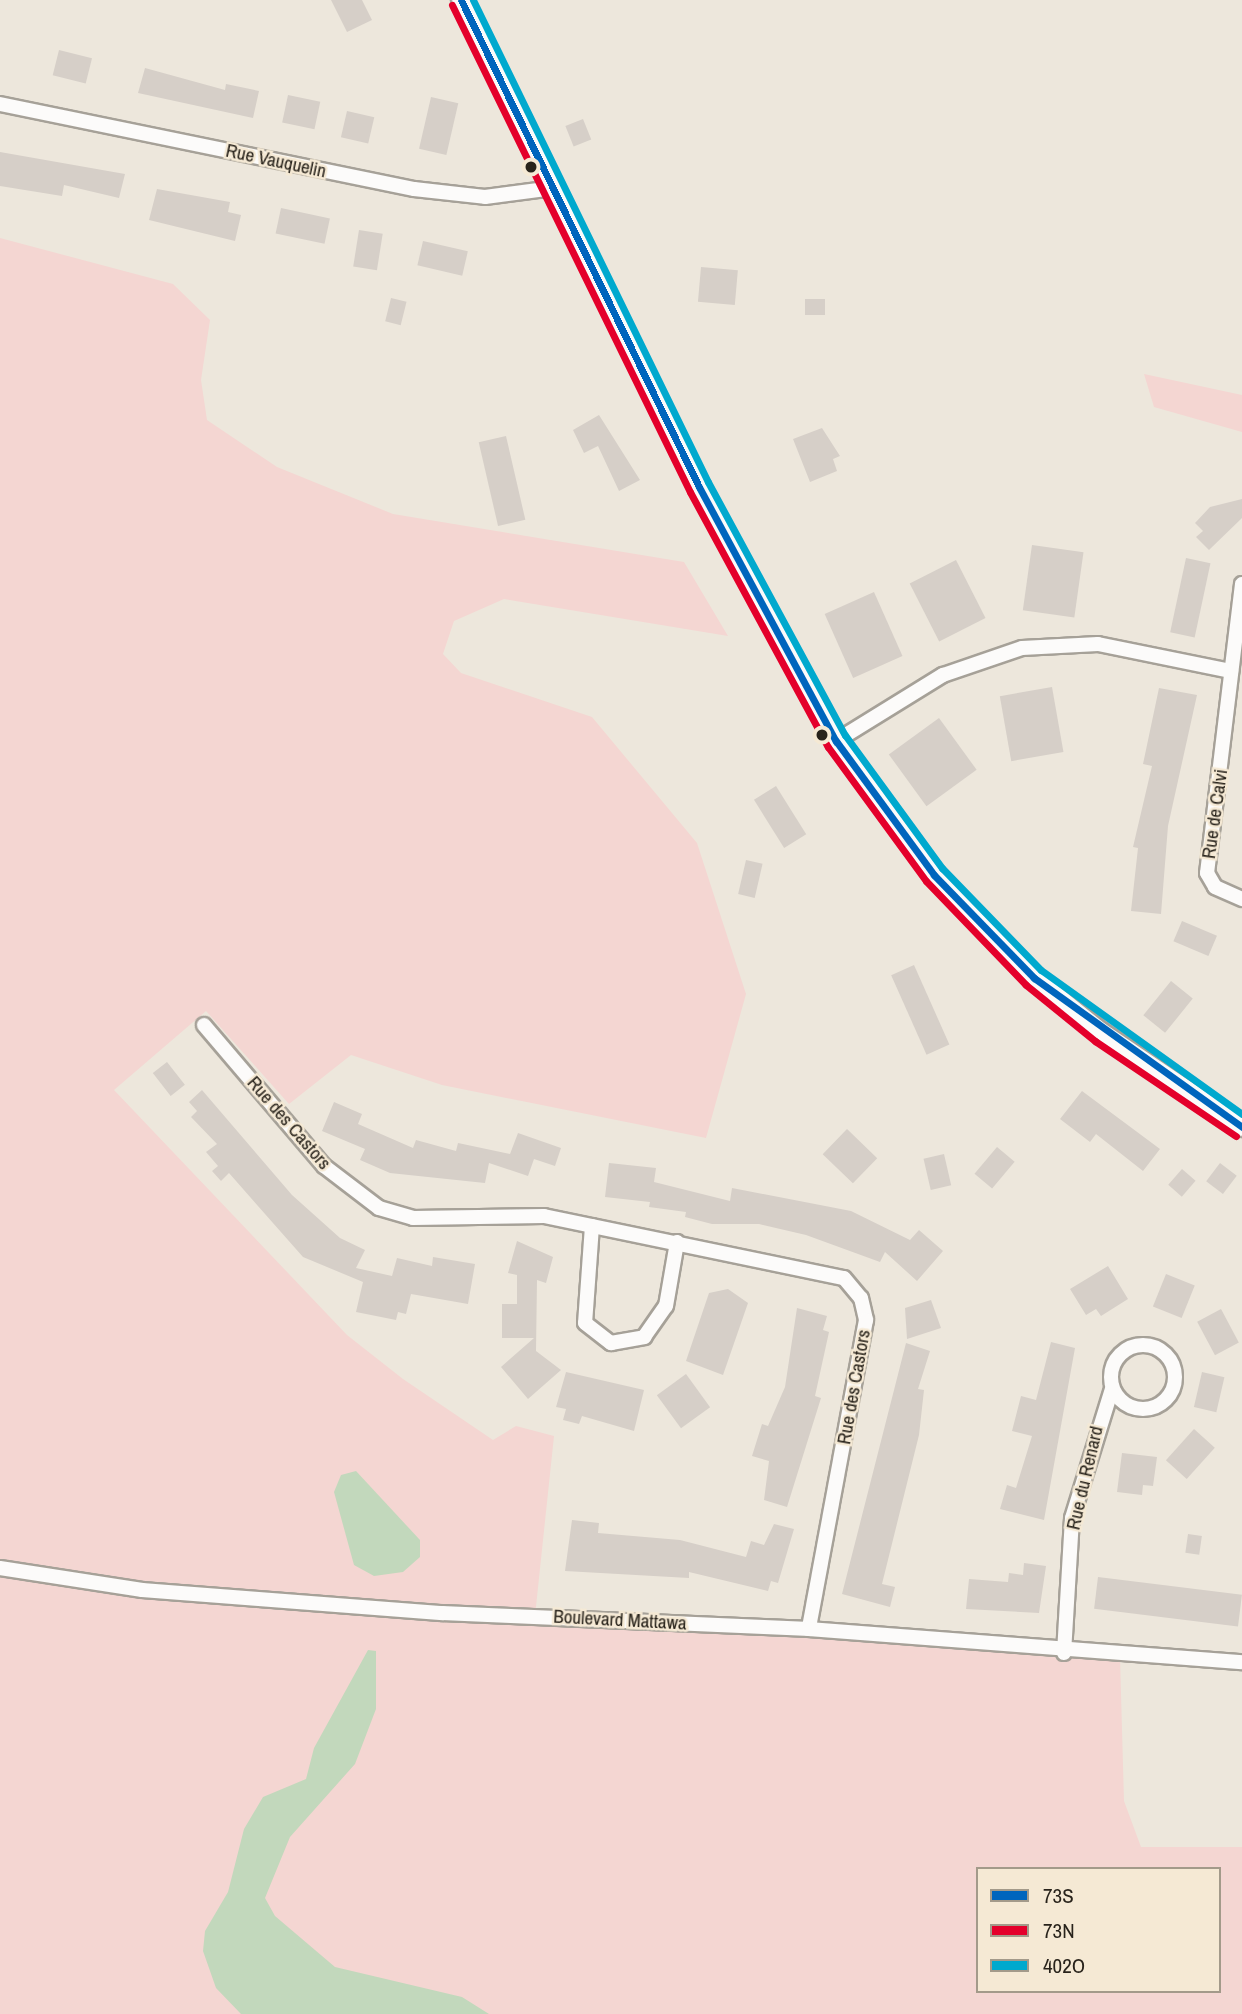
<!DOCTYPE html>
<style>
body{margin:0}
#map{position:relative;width:1242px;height:2014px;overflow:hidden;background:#ede7dc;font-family:"Archivo Narrow",sans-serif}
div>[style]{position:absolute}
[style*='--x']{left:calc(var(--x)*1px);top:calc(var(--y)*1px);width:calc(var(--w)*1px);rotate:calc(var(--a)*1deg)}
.green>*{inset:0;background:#f4d6d2}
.water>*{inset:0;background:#c2d8bc}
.building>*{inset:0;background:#d6cfc8;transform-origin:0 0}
.roads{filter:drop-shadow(2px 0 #a6a198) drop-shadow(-2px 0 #a6a198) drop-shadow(0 2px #a6a198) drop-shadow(0 -2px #a6a198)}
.minor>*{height:14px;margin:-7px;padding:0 7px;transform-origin:7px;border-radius:7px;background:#fcfbfa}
.minor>.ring{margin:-7px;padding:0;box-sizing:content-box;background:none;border:14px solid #fcfbfa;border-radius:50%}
.tertiary>*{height:18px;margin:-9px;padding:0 9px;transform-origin:9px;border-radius:9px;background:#fcfbfa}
.bus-1>*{height:7px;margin:-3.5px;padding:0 3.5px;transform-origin:3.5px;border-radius:3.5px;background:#0065bd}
.bus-2>*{height:7px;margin:-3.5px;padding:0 3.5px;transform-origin:3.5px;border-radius:3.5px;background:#e4002b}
.bus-3>*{height:7px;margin:-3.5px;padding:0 3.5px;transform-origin:3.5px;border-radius:3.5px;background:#00a9ce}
.dots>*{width:19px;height:19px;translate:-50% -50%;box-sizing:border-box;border:4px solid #f5e9d4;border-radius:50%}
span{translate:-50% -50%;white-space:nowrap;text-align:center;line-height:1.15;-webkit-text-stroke:5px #f5e9d4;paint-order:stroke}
.street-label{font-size:19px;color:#28231b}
.legend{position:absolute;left:976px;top:1867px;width:245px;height:126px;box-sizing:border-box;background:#f5e9d4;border:2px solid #a39a8a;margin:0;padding:9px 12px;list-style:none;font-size:21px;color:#28231b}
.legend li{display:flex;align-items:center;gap:14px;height:35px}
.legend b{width:35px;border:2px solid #a39a8a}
</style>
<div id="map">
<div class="green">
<i style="clip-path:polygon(evenodd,0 238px,173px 284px,210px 320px,201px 380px,207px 420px,277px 467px,393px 514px,684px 562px,728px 636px,504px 599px,454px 621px,443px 654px,461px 673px,592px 717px,697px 843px,746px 994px,706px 1138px,442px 1085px,351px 1055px,289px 1104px,206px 1011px,114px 1090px,347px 1335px,403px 1379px,493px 1440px,516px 1426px,554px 1436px,535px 1616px,1120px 1657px,1124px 1801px,1141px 1847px,1242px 1847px,1242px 2014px,0 2014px,0 238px,978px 1869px,1219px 1869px,1219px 1991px,978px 1991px,978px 1869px)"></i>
<i style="clip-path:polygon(1144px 374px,1242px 395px,1242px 432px,1154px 407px)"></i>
</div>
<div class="water">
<i style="clip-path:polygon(356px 1471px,420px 1540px,420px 1557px,403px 1572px,374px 1576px,354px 1565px,334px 1492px,341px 1475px)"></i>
<i style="clip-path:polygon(368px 1650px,376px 1651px,376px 1709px,355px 1764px,290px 1837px,265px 1898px,275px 1916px,335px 1967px,462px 1997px,489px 2014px,241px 2014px,216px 1988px,203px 1951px,205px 1931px,228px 1892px,244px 1829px,263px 1797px,306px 1779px,314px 1748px)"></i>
</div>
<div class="building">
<i style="clip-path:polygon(331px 0,362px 0,372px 20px,347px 32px)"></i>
<i style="left:59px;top:50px;width:34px;height:26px;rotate:14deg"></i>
<i style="clip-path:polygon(145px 68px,225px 90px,226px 84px,259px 91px,253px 118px,138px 93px)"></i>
<i style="left:288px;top:95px;width:33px;height:28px;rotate:12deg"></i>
<i style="left:431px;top:97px;width:28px;height:53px;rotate:13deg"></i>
<i style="left:347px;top:111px;width:28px;height:27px;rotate:13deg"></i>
<i style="left:583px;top:119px;width:22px;height:19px;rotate:68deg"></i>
<i style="clip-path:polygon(0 152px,125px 174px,119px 198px,64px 185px,62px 196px,0 186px)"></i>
<i style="clip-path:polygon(157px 189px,230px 202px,228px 212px,241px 215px,235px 241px,149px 220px)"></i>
<i style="left:281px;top:208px;width:50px;height:26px;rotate:12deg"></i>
<i style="left:359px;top:230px;width:24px;height:37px;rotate:9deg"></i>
<i style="left:423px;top:241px;width:46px;height:25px;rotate:13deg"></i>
<i style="left:701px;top:267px;width:37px;height:35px;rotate:5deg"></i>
<i style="left:391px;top:298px;width:16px;height:24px;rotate:14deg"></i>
<i style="left:805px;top:299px;width:20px;height:16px"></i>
<i style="clip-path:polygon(599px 415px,640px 480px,619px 491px,598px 446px,584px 453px,573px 430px)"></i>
<i style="clip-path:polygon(822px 428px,840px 456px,833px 459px,837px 471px,810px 482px,793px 439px)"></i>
<i style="left:506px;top:436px;width:86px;height:28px;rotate:77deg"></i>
<i style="clip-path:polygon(1242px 499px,1242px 518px,1209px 550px,1196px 537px,1203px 531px,1195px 523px,1210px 507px)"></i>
<i style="left:1032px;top:545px;width:52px;height:66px;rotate:8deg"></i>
<i style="left:1186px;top:558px;width:25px;height:76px;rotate:12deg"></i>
<i style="left:956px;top:560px;width:65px;height:52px;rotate:63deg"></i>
<i style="left:874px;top:592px;width:70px;height:54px;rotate:66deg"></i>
<i style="left:1052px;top:687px;width:66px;height:53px;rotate:80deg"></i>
<i style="clip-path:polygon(1159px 688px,1197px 695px,1168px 826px,1161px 914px,1131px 911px,1138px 848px,1133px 847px,1152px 766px,1143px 764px)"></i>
<i style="left:939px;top:718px;width:64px;height:62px;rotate:54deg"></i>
<i style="left:776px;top:786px;width:57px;height:26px;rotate:58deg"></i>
<i style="left:746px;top:860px;width:17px;height:35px;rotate:13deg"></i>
<i style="left:1182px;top:921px;width:38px;height:22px;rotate:23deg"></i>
<i style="left:914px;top:965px;width:87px;height:25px;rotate:66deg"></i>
<i style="left:1171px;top:981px;width:28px;height:44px;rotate:39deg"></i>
<i style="left:167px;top:1062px;width:29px;height:18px;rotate:52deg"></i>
<i style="clip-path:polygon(202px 1090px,292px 1195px,340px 1238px,365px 1250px,356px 1268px,392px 1276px,397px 1258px,432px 1266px,433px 1257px,475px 1264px,468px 1304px,411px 1294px,406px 1314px,398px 1312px,396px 1320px,356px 1312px,363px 1282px,303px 1257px,229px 1173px,221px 1181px,212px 1171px,218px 1166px,206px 1152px,217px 1144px,191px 1117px,197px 1111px,189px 1102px)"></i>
<i style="clip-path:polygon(1082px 1091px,1160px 1149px,1143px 1171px,1096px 1134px,1090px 1142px,1060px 1119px)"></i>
<i style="clip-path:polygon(334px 1102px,362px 1114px,358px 1124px,413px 1148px,416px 1140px,456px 1151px,458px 1143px,510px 1154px,518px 1133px,561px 1148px,555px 1166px,534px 1159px,528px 1176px,489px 1163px,485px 1183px,390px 1173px,360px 1160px,365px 1149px,322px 1131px)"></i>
<i style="left:847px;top:1129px;width:42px;height:35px;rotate:44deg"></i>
<i style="left:997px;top:1147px;width:23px;height:35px;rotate:40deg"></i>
<i style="left:944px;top:1154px;width:32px;height:21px;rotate:77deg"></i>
<i style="clip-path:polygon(609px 1163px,656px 1168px,654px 1182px,730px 1201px,732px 1188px,851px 1211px,910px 1240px,919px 1230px,943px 1251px,917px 1281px,885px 1252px,880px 1262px,806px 1235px,759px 1224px,712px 1224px,685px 1217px,686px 1212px,649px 1207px,650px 1202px,605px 1197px)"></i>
<i style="left:1220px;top:1163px;width:21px;height:23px;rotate:37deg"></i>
<i style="left:1182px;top:1169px;width:18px;height:21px;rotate:41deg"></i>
<i style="clip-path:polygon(517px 1241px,553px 1257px,546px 1283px,537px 1280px,536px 1351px,561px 1370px,528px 1399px,501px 1367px,534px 1338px,502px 1338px,502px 1304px,517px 1304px,517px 1275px,508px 1273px)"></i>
<i style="clip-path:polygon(1108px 1266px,1128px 1299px,1101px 1316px,1096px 1309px,1086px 1315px,1070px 1289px)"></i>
<i style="left:1166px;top:1274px;width:31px;height:35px;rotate:22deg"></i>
<i style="clip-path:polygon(728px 1289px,748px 1303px,723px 1375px,686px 1361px,709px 1293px)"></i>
<i style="clip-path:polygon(931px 1300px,941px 1328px,907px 1339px,905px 1308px)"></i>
<i style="clip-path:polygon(797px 1308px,827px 1316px,823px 1330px,829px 1332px,815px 1396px,821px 1398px,787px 1507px,764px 1500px,769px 1461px,752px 1456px,762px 1424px,768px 1426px,785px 1387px)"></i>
<i style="left:1221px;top:1309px;width:38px;height:27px;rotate:62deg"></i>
<i style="clip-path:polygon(1051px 1342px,1075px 1348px,1044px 1520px,1000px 1509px,1007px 1485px,1016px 1488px,1032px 1436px,1012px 1431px,1021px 1396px,1036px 1400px)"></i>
<i style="clip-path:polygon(906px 1343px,930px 1351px,918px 1389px,924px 1390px,919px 1435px,882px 1584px,895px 1587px,890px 1607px,842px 1594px)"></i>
<i style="clip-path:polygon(566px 1372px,644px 1390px,634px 1431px,582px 1416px,579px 1424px,563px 1420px,566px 1409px,556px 1407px)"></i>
<i style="left:1202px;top:1372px;width:23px;height:36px;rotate:13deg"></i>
<i style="left:686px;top:1374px;width:41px;height:36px;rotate:54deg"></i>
<i style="left:1194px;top:1429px;width:28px;height:42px;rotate:42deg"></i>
<i style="clip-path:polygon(1122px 1453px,1157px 1457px,1153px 1486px,1143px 1485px,1142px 1495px,1117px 1492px)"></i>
<i style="clip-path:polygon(572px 1520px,599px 1523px,598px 1533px,680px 1540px,746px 1557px,751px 1541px,764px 1545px,774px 1524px,794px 1529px,778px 1583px,771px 1581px,768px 1591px,689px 1572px,689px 1578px,565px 1571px)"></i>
<i style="left:1188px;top:1534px;width:14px;height:19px;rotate:8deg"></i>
<i style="clip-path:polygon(1024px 1563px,1046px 1566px,1039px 1613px,966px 1609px,969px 1579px,1008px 1582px,1009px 1573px,1023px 1575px)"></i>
<i style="left:1098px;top:1577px;width:145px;height:32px;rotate:7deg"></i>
</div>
<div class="roads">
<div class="minor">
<i style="--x:0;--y:104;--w:423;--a:11.6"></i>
<i style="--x:414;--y:189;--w:71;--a:6.4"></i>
<i style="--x:485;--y:197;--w:69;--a:-7.5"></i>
<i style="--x:1242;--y:584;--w:291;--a:96.9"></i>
<i style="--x:1207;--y:873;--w:16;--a:60"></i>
<i style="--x:1215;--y:887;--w:30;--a:24"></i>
<i style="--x:836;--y:741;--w:126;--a:-31.7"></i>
<i style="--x:943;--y:675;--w:83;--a:-18.9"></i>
<i style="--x:1022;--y:648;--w:76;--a:-3"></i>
<i style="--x:1098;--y:644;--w:136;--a:11.5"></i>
<i style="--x:204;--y:1025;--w:185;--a:49.6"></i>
<i style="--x:324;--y:1166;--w:69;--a:37.4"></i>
<i style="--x:379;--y:1208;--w:35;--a:16"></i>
<i style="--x:413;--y:1218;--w:131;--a:-0.9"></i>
<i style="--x:544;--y:1216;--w:306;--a:11.7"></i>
<i style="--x:844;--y:1278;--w:26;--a:50"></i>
<i style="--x:861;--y:1298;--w:23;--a:77"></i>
<i style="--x:866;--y:1320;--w:314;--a:100.5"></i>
<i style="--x:592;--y:1226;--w:97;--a:94.1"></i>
<i style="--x:585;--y:1323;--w:33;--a:38"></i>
<i style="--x:611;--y:1343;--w:34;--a:-10"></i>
<i style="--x:644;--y:1337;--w:38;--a:-55"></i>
<i style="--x:666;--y:1306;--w:65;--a:-80.2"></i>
<i class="ring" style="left:1111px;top:1345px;width:50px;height:50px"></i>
<i style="--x:0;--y:1568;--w:144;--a:8.8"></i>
<i style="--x:142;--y:1590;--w:302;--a:4.4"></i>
<i style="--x:443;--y:1613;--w:366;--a:2.5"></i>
<i style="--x:809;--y:1629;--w:434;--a:4.4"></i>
<i style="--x:1064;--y:1653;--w:135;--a:-86.6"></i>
<i style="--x:1072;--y:1518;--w:135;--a:-72.8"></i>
</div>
<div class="tertiary">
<i style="--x:461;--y:0;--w:542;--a:63.95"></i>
<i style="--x:699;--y:487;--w:289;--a:61.7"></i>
<i style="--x:836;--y:741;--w:166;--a:53.8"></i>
<i style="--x:934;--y:875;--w:144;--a:45.8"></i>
<i style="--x:1034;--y:978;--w:86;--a:38.9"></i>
<i style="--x:1101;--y:1032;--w:170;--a:34"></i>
</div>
</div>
<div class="bus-1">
<i style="--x:461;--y:0;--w:542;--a:63.95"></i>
<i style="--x:699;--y:487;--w:289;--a:61.7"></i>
<i style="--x:836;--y:741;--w:166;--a:53.8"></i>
<i style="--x:934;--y:875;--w:144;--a:45.8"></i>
<i style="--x:1034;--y:978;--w:256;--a:35.6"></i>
</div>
<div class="bus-2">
<i style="--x:452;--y:5;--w:542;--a:63.95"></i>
<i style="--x:690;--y:492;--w:290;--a:61.6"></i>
<i style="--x:828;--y:747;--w:166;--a:53.8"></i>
<i style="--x:926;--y:881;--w:144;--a:46.1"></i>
<i style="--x:1026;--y:985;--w:89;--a:39.1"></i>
<i style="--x:1095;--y:1041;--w:170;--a:34"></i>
</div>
<div class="bus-3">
<i style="--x:473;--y:0;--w:536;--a:64.01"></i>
<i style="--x:708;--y:482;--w:288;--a:61.6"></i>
<i style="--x:845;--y:735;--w:165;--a:53.9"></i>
<i style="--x:942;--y:868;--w:142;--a:45.9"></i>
<i style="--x:1041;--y:970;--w:247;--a:35.6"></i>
</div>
<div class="dots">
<i style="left:531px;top:167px;background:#28231b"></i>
<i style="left:822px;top:735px;background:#28231b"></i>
</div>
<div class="street-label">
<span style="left:276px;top:161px;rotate:12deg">Rue Vauquelin</span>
<span style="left:1215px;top:814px;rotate:-82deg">Rue de Calvi</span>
<span style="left:289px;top:1123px;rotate:49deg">Rue des Castors</span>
<span style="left:854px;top:1387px;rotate:-80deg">Rue des Castors</span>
<span style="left:1085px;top:1478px;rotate:-77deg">Rue du Renard</span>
<span style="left:620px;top:1620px;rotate:3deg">Boulevard Mattawa</span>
</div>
<ul class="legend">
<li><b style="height:9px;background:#0065bd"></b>73S</li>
<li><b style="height:9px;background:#e4002b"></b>73N</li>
<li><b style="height:9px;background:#00a9ce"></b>402O</li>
</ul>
</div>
